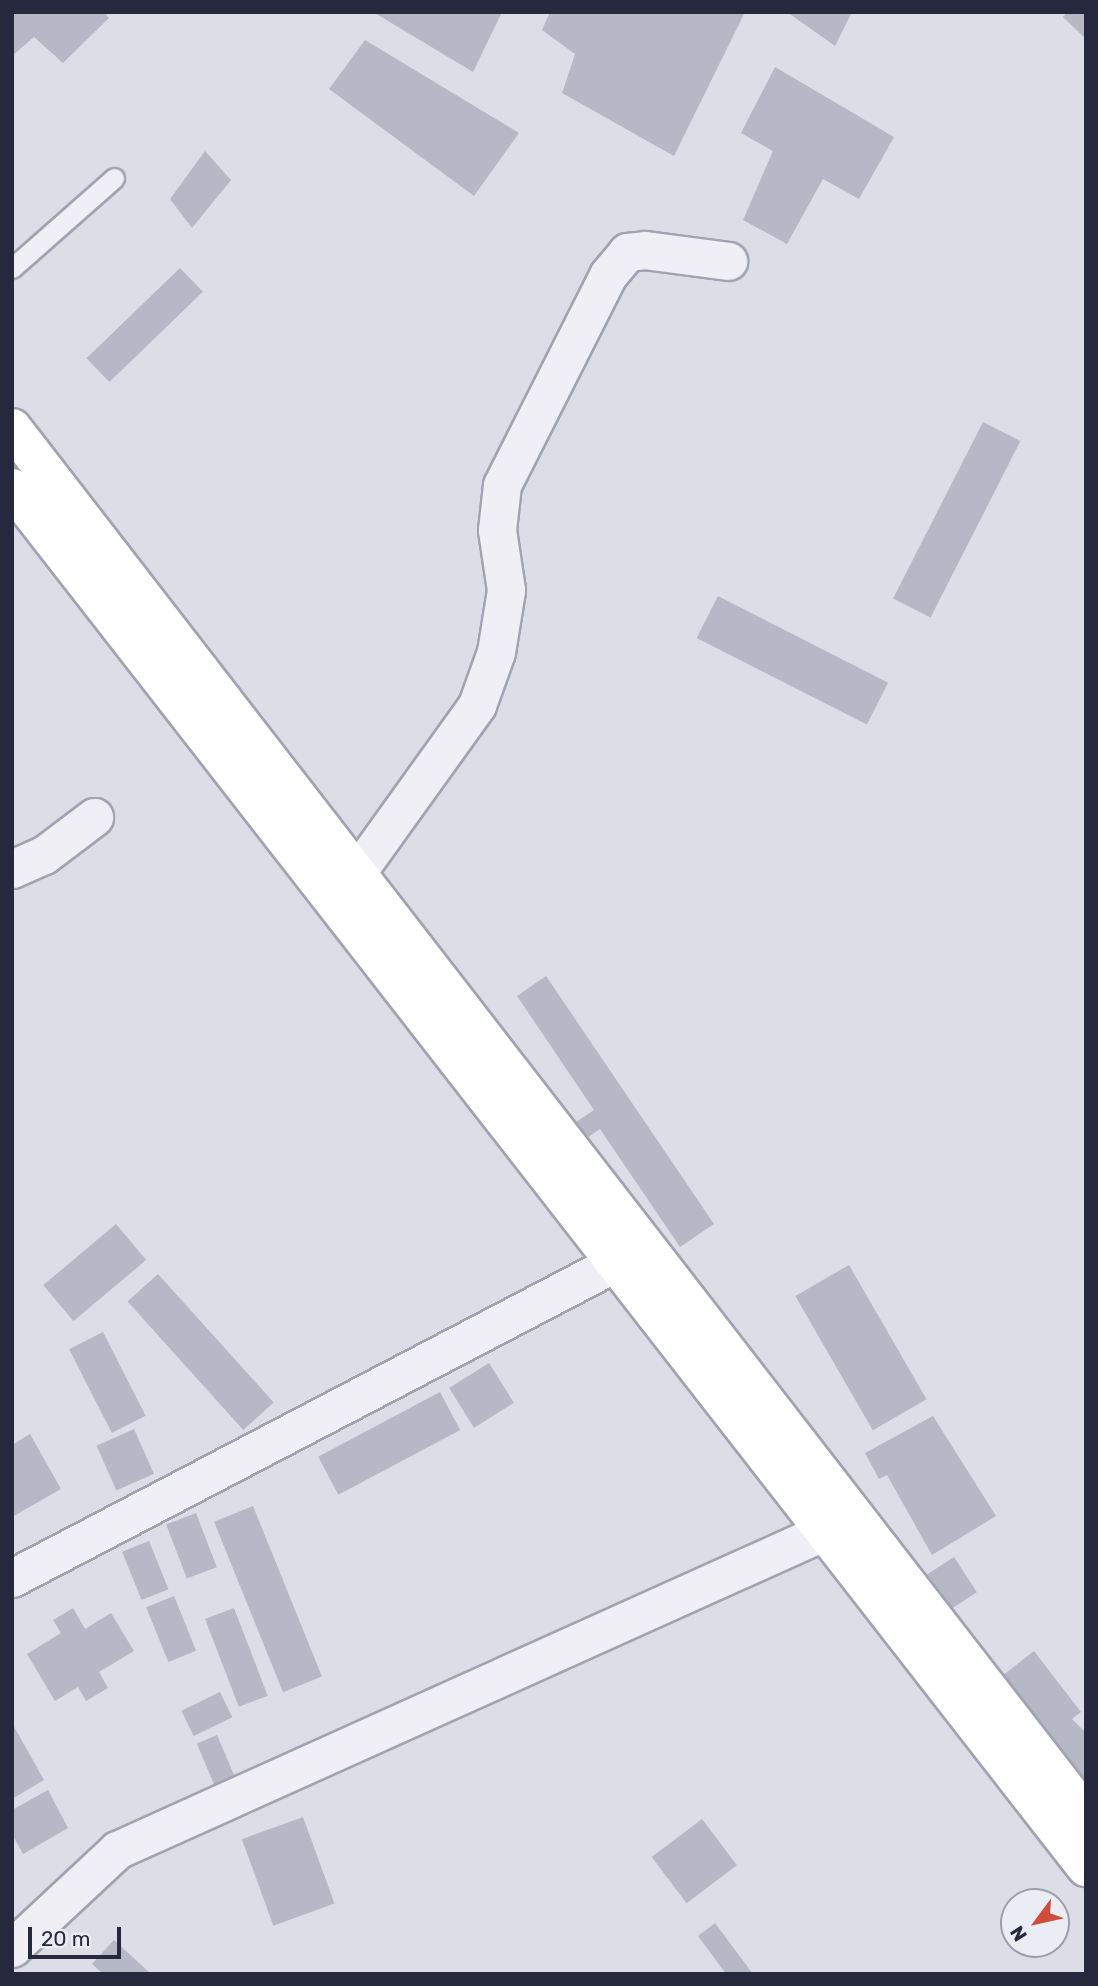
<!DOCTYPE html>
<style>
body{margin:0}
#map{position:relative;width:1098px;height:1986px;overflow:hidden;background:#dcdde7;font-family:Rubik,sans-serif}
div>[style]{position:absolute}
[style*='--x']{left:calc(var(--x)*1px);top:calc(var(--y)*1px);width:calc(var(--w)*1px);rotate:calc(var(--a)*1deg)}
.building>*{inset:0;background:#b6b8c6;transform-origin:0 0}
.roads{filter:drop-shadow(2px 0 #a2a3b1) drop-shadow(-2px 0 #a2a3b1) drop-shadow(0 2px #a2a3b1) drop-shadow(0 -2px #a2a3b1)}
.service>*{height:19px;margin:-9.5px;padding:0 9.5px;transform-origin:9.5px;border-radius:9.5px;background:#efeff5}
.minor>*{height:37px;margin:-18.5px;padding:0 18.5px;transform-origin:18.5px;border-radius:18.5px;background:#efeff5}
.secondary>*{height:38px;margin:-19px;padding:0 19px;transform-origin:19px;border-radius:19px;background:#fff}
span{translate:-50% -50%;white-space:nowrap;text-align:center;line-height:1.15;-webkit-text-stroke:5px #ebedf4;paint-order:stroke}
.frame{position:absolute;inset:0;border:14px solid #26283d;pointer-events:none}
.north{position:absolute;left:1000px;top:1888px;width:70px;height:70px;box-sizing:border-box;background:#ebedf4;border:2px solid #9c9eab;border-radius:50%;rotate:237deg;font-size:19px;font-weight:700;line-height:28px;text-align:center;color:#26283d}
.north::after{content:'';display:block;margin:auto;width:24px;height:32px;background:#d04d3c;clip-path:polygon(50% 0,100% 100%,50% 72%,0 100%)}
.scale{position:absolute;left:28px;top:1927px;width:93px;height:32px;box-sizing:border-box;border:4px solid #26283d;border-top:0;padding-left:9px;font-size:21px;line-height:24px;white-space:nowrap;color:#26283d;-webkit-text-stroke:5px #ebedf4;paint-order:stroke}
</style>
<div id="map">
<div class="building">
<i style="clip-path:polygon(12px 12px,104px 12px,109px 18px,63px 63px,34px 37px,12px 56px)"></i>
<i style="clip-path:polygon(373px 12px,502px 12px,473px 72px)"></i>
<i style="clip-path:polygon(550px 12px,745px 12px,674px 156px,562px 93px,575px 54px,542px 30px)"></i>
<i style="clip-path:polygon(787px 12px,852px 12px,835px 46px)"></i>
<i style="clip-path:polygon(1067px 12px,1086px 12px,1086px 39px,1063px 17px)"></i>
<i style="clip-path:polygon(365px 40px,519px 133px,474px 196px,329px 89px)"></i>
<i style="clip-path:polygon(775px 67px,894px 137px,859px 199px,823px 179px,787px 244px,743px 220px,773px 151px,741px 133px)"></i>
<i style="clip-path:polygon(205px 151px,231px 180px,192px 228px,170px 199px)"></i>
<i style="left:180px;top:268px;width:33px;height:130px;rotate:46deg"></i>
<i style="left:983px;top:422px;width:42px;height:198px;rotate:27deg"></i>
<i style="left:718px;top:596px;width:191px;height:47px;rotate:27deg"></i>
<i style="clip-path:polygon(546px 976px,714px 1224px,680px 1247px,600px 1129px,587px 1138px,576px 1122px,594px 1110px,517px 996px)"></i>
<i style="left:116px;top:1224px;width:47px;height:95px;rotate:50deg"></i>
<i style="left:849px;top:1265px;width:155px;height:62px;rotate:60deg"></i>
<i style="left:158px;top:1274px;width:173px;height:41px;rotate:48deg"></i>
<i style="left:103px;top:1332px;width:94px;height:38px;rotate:63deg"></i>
<i style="left:489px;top:1363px;width:47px;height:47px;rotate:58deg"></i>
<i style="left:440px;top:1392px;width:43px;height:138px;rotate:62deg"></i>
<i style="clip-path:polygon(933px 1416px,996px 1516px,932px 1555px,887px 1475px,879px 1479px,865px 1453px)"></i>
<i style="left:134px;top:1429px;width:49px;height:41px;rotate:66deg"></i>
<i style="clip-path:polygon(30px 1434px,61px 1489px,12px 1517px,12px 1445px)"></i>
<i style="left:253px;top:1506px;width:184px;height:42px;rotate:68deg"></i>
<i style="left:196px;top:1513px;width:58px;height:32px;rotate:69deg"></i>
<i style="left:149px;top:1541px;width:52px;height:29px;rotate:68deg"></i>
<i style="left:954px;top:1557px;width:42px;height:33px;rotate:57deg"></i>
<i style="left:174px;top:1596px;width:59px;height:30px;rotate:68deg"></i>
<i style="clip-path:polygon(73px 1608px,85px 1629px,111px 1613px,134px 1651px,99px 1672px,108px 1688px,86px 1701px,78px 1687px,55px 1701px,27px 1654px,61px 1633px,53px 1620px)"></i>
<i style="left:234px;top:1608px;width:94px;height:31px;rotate:69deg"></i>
<i style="clip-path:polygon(1034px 1651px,1081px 1712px,1072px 1719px,1086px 1733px,1086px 1786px,1002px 1676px)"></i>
<i style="left:220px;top:1692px;width:28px;height:43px;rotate:64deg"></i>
<i style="clip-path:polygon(12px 1723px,44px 1780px,12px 1799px)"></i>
<i style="left:217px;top:1735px;width:49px;height:22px;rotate:67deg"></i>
<i style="clip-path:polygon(48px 1790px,68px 1828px,23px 1854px,12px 1834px,12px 1810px)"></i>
<i style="left:303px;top:1817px;width:92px;height:65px;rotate:70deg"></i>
<i style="left:702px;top:1819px;width:58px;height:63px;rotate:53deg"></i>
<i style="clip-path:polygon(715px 1923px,753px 1974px,726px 1974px,698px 1936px)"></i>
<i style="clip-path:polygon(114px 1940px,151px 1974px,103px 1974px,92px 1964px)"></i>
</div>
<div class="roads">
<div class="service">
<i style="--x:12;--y:268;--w:136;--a:-41.4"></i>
</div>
<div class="minor">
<i style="--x:12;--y:869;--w:35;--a:-24"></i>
<i style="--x:44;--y:855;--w:63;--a:-37.2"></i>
<i style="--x:355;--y:875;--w:209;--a:-54.3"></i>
<i style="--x:477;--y:705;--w:56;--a:-70.3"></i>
<i style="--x:496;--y:652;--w:63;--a:-80.8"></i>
<i style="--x:506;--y:590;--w:61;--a:-98.5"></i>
<i style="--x:497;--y:530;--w:45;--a:-83.7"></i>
<i style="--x:502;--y:485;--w:235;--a:-63.2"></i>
<i style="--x:608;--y:275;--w:30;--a:-50"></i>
<i style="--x:627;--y:252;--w:18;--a:-6"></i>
<i style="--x:645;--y:250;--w:84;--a:7.5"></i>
<i style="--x:12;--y:1578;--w:678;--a:-27.59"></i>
<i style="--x:12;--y:1948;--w:144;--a:-43"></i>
<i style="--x:117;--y:1850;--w:774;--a:-24.25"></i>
</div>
<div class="secondary">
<i style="--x:12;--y:428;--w:1754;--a:52.25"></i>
<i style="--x:12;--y:488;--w:1748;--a:52.09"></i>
</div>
</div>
<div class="frame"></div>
<div class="north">N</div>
<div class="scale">20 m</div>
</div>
